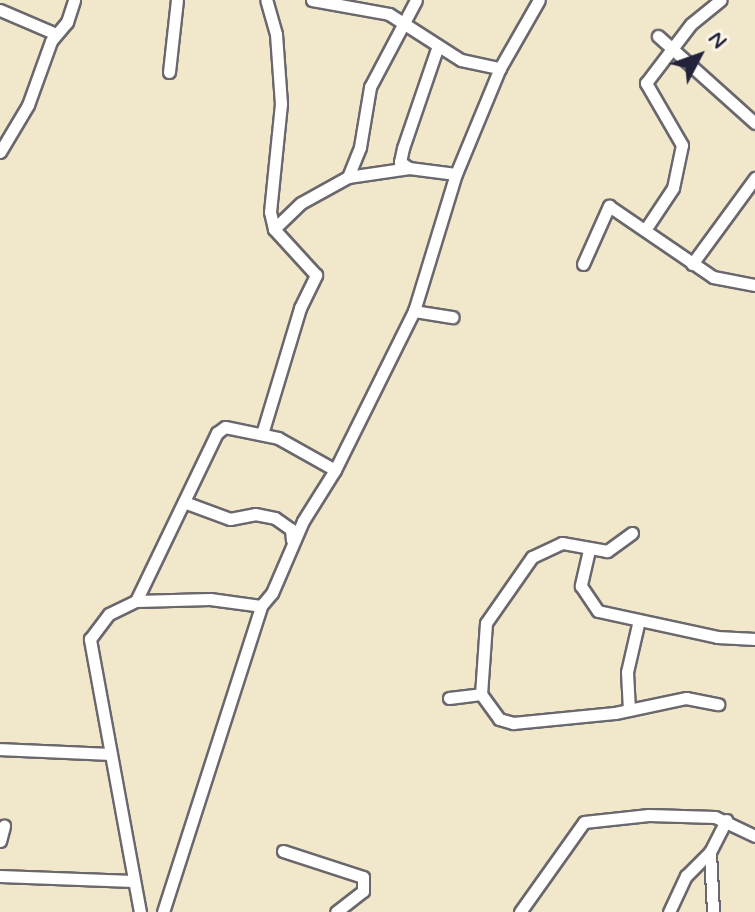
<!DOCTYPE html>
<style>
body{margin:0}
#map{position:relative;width:755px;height:912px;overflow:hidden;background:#f1e8cb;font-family:Mynerve,sans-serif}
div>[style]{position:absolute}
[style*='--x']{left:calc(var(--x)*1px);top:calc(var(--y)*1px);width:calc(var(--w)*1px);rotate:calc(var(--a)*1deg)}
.roads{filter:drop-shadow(2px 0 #6a676d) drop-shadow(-2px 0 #6a676d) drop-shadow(0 2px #6a676d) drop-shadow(0 -2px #6a676d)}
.minor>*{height:11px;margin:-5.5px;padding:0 5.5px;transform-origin:5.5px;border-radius:5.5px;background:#fff}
span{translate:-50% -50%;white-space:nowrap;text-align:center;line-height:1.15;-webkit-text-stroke:6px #fcf5e5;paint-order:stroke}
.north{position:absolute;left:659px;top:16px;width:80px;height:80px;-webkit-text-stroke:6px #fcf5e5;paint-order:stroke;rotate:49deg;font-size:22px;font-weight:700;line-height:32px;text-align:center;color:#22223b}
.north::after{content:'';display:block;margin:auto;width:28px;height:36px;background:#22223b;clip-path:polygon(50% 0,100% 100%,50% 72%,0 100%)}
</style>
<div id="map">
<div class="roads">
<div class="minor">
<i style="--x:312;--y:0;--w:78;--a:10.3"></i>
<i style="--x:389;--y:14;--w:85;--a:32.6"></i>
<i style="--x:461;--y:60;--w:40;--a:12"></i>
<i style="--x:0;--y:10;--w:61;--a:23.2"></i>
<i style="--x:658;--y:36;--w:130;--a:41.9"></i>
<i style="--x:169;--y:72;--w:72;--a:-83.7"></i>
<i style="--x:0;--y:152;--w:55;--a:-59.2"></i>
<i style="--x:28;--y:105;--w:68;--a:-70.2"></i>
<i style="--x:51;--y:41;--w:25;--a:-50"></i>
<i style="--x:67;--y:22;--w:23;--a:-72"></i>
<i style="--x:409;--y:168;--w:11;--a:-146"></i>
<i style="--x:400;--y:162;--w:14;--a:-78"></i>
<i style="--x:403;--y:148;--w:108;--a:-71.1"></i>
<i style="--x:348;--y:177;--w:32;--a:-68"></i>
<i style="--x:360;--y:147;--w:61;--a:-80.5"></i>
<i style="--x:370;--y:87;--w:98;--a:-62.1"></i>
<i style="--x:274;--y:229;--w:37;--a:-44"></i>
<i style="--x:301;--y:203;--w:54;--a:-29"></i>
<i style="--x:348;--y:177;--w:62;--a:-8.4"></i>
<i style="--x:409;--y:168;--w:47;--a:7.3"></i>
<i style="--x:645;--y:230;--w:50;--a:-56.3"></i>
<i style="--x:673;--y:188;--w:44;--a:-78.2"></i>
<i style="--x:682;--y:145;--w:72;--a:-120.1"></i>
<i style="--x:646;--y:83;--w:74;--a:-52.7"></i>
<i style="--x:691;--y:24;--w:38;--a:-39"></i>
<i style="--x:583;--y:264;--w:64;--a:-65.9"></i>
<i style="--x:609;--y:206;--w:126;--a:34.3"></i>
<i style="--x:713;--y:277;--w:43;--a:10.8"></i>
<i style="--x:692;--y:264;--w:107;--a:-53.8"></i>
<i style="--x:414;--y:311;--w:39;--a:9"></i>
<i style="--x:262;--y:434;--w:132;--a:-73.2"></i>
<i style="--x:300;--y:308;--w:37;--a:-64"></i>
<i style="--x:316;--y:275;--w:62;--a:-132.4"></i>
<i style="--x:274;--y:229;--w:17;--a:-103"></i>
<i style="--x:270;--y:212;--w:109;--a:-84.2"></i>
<i style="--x:281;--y:104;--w:70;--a:-94.1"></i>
<i style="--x:276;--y:34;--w:35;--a:-106"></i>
<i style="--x:184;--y:502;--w:49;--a:20.3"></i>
<i style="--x:230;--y:519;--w:25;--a:-11"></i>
<i style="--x:255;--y:514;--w:20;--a:11"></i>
<i style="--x:275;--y:518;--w:19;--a:35"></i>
<i style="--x:291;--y:529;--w:11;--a:85"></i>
<i style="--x:632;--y:533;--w:31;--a:144"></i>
<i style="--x:607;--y:551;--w:46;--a:-169.9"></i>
<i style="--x:562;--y:543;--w:33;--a:155"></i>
<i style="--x:532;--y:557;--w:80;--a:124.9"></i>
<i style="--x:486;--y:623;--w:71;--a:94"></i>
<i style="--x:481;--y:694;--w:31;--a:54"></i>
<i style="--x:499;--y:719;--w:15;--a:16"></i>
<i style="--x:513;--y:723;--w:102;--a:-5.6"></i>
<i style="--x:615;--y:713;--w:73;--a:-11.9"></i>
<i style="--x:686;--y:698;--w:33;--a:11"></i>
<i style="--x:589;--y:550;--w:37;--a:103"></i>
<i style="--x:581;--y:586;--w:30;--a:56"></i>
<i style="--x:598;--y:611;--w:122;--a:12.3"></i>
<i style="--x:717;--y:637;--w:38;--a:3"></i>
<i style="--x:136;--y:601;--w:187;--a:-64.3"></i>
<i style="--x:217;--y:433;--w:10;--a:-37"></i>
<i style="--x:225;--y:427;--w:54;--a:11.7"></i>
<i style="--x:278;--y:438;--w:65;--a:29.3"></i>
<i style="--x:449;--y:698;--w:32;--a:-7"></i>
<i style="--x:629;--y:710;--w:38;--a:-93"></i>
<i style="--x:627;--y:672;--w:53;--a:-77"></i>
<i style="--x:0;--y:749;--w:111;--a:2.6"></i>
<i style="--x:0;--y:841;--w:16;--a:-75"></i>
<i style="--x:283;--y:851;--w:84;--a:18"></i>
<i style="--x:363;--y:877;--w:14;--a:90"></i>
<i style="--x:363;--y:891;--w:34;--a:142"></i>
<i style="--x:710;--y:852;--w:60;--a:87.1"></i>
<i style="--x:0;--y:876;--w:133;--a:2.2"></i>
<i style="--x:140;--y:912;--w:278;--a:-100.4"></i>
<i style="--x:90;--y:639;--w:31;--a:-53"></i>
<i style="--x:109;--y:614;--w:30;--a:-26"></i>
<i style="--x:136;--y:601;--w:74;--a:-1.5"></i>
<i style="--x:210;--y:599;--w:51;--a:7.8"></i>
<i style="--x:163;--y:912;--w:321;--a:-72.2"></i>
<i style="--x:261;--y:606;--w:17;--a:-50"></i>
<i style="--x:272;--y:593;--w:78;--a:-66.7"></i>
<i style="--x:303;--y:521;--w:60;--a:-57.9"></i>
<i style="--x:335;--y:470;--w:178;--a:-63.6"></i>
<i style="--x:414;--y:311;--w:143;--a:-73"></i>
<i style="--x:456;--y:174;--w:115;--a:-67.5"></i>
<i style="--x:500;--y:68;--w:78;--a:-60.2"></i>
<i style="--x:520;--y:912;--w:110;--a:-54.6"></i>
<i style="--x:584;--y:822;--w:65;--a:-6.1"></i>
<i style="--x:649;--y:815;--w:66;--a:1.7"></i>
<i style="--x:715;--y:817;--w:44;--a:25.4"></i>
<i style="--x:669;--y:912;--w:40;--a:-65"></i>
<i style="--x:686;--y:876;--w:34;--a:-45"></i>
<i style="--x:710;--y:852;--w:36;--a:-63"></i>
</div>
</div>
<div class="north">N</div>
</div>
